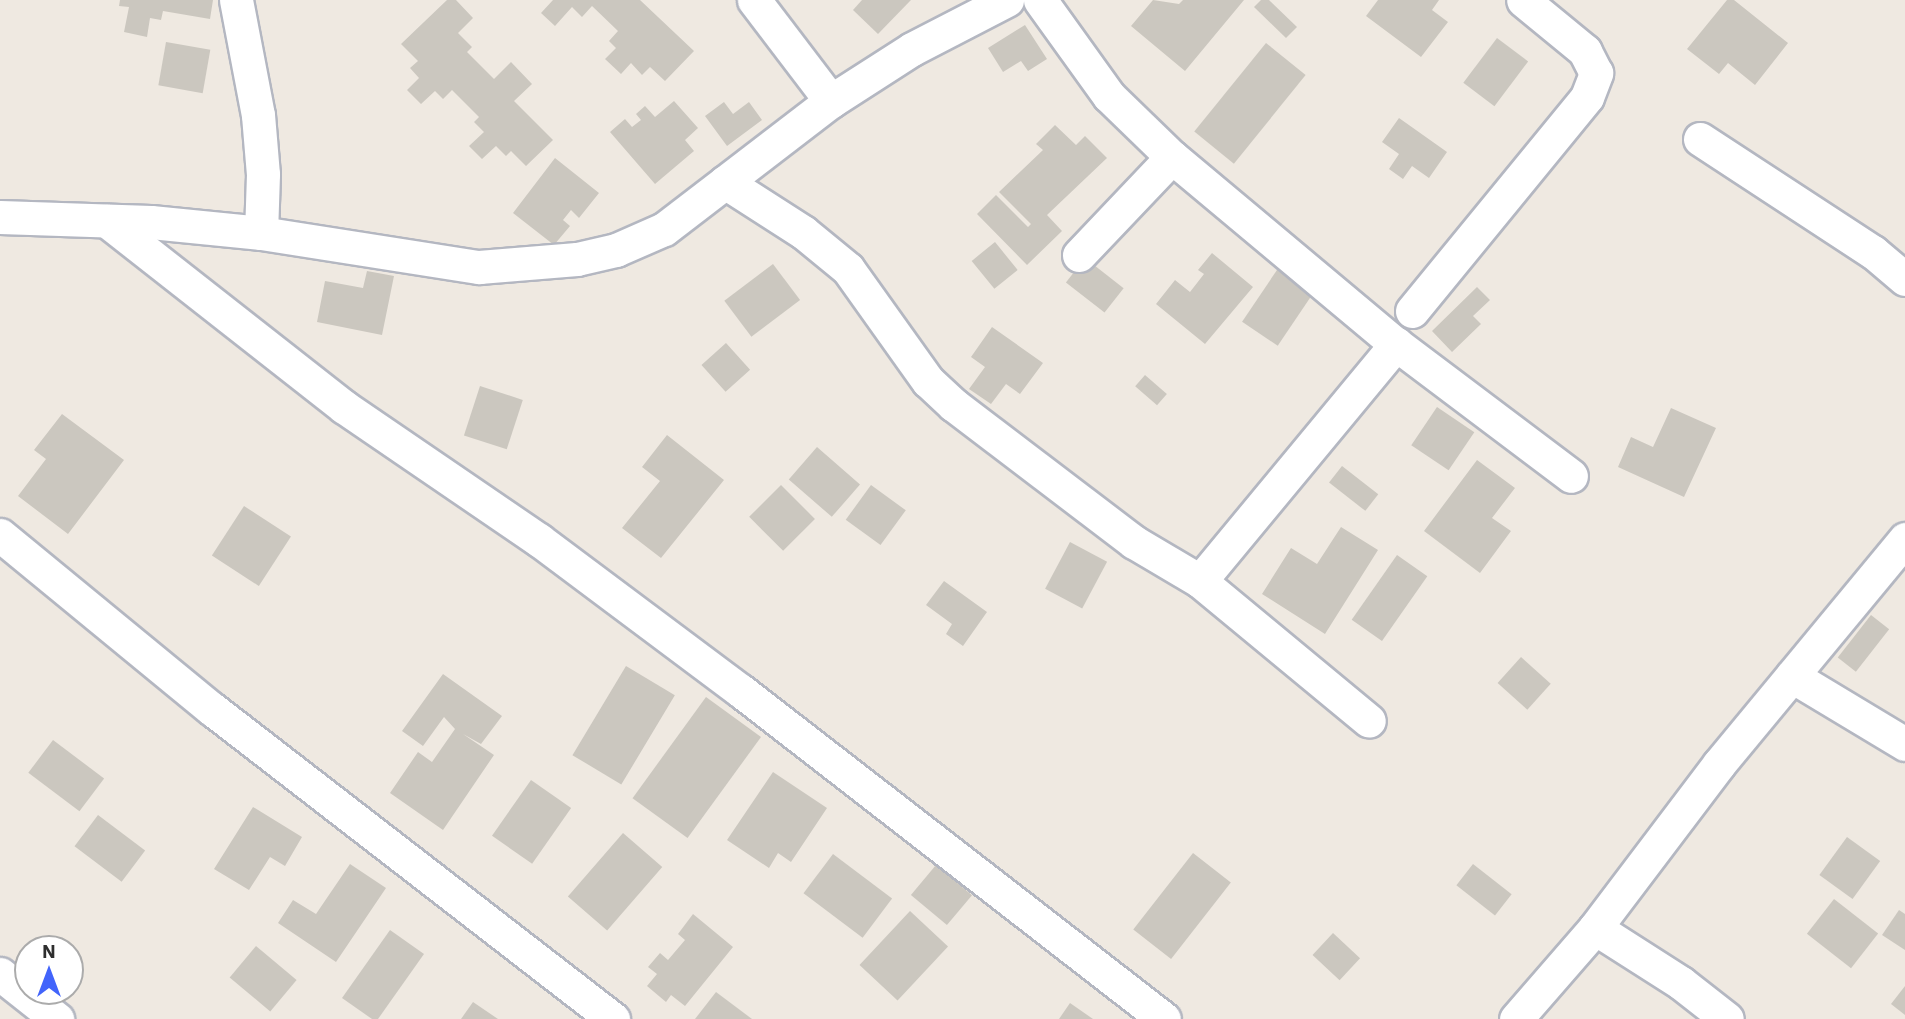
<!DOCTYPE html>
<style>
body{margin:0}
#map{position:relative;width:1905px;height:1019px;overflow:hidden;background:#efe9e1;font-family:"IBM Plex Sans",sans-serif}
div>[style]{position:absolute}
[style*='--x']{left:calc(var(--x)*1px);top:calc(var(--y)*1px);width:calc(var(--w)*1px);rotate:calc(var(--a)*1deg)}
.building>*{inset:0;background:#cbc7bf;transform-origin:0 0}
.roads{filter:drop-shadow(2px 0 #b4b7c1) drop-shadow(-2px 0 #b4b7c1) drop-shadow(0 2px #b4b7c1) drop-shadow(0 -2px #b4b7c1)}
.street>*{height:33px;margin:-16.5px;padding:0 16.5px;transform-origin:16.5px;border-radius:16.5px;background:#fff}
span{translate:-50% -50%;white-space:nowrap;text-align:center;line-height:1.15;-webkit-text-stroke:5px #fff;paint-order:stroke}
.north{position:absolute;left:14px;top:935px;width:70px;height:70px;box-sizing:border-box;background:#fff;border:2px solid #ababab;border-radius:50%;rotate:0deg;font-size:19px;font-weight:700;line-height:28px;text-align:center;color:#2e2e2e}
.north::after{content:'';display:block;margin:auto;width:24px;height:32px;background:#4264fb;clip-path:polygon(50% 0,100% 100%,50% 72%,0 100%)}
</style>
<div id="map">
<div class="building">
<i style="clip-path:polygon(120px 0,213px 0,210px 19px,163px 11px,161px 20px,150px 18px,147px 37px,124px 32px,129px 7px,119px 6px)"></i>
<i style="clip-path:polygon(447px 0,456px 0,473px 18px,458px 33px,472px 47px,467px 52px,494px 79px,511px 62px,532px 84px,514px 101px,553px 140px,526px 166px,511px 151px,506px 156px,496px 146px,482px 159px,469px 146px,484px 132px,474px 122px,479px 117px,452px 90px,443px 99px,435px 91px,421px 104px,407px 90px,419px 78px,410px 68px,418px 61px,401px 44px)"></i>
<i style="clip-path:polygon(553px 0,640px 0,694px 51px,665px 81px,650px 67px,642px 75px,631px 63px,621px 74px,605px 59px,616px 48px,609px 41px,618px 31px,592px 6px,582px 17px,572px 7px,555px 26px,541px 13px)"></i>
<i style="clip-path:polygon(862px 0,911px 0,878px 34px,853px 10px)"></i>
<i style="clip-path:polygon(1153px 0,1179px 4px,1183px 0,1244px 0,1185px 71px,1131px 26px)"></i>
<i style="clip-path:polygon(1261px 0,1269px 0,1297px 27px,1286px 38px,1254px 7px)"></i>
<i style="clip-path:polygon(1378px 0,1439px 0,1432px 10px,1448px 22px,1421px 57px,1366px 16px)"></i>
<i style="clip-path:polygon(1727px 0,1734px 0,1788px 43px,1755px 85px,1728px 63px,1719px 74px,1687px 49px)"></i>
<i style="clip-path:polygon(1025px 25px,1047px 59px,1028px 71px,1021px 61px,1003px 72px,988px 48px)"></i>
<i style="left:1497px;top:38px;width:39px;height:56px;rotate:37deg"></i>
<i style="left:166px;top:42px;width:45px;height:44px;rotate:10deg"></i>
<i style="left:1266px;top:43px;width:51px;height:114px;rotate:39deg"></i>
<i style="clip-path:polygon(674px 101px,698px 128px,685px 140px,694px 151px,655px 184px,610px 132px,625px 119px,632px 127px,641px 120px,636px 114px,645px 106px,655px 117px)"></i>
<i style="clip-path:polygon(724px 102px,733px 114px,749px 102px,762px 120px,727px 146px,705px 116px)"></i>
<i style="clip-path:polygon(1399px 118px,1447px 152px,1429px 178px,1412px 166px,1403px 179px,1389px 169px,1399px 154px,1382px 142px)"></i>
<i style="clip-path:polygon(1055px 125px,1076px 145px,1085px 136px,1107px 158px,1047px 215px,1062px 231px,1027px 265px,977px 214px,996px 195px,1028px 227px,1031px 224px,999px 192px,1043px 150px,1036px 144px)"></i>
<i style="clip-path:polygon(555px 158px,599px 193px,579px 218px,571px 210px,563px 220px,570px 226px,554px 245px,513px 213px)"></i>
<i style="left:995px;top:242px;width:36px;height:30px;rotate:51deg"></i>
<i style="clip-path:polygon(1212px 253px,1253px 287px,1205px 344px,1156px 304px,1175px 280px,1190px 292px,1204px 274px,1198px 270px)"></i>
<i style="left:1085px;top:258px;width:49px;height:31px;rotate:38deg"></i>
<i style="left:773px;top:264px;width:45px;height:61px;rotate:53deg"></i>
<i style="left:1279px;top:267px;width:43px;height:66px;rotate:34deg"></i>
<i style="clip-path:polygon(367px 271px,394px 276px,382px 335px,317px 322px,325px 281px,363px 288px)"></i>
<i style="clip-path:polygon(1477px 287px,1490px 300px,1473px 316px,1481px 324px,1452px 352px,1432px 331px)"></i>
<i style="clip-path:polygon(992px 327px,1043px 363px,1020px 394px,1006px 384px,991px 404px,969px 389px,985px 367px,971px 357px)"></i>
<i style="left:726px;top:343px;width:36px;height:33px;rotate:48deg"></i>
<i style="left:1145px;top:375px;width:29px;height:15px;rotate:41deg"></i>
<i style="left:480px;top:386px;width:45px;height:52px;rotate:18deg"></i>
<i style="left:1437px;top:407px;width:45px;height:46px;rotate:34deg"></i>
<i style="clip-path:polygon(1671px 408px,1716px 428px,1684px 497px,1618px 467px,1631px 437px,1653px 447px)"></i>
<i style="clip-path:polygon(62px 414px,124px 460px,68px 534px,18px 496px,46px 459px,34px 450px)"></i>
<i style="clip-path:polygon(667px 435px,724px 480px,661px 558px,622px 528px,660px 481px,642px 467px)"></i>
<i style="left:817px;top:447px;width:57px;height:43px;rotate:41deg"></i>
<i style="clip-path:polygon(1477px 460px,1515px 488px,1492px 518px,1511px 531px,1480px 573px,1424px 531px)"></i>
<i style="left:1342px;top:466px;width:46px;height:21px;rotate:38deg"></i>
<i style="left:781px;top:485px;width:48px;height:45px;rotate:45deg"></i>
<i style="left:871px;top:485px;width:43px;height:43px;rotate:36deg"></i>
<i style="left:244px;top:506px;width:56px;height:59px;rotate:33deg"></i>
<i style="clip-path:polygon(1341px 527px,1378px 550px,1325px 634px,1262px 594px,1291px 548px,1317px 564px)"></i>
<i style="left:1070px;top:542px;width:42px;height:53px;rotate:28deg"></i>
<i style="left:1397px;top:555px;width:37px;height:79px;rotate:35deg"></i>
<i style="clip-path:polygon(944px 581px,987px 612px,963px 646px,946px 634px,952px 624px,926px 605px)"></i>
<i style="left:1871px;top:615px;width:23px;height:54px;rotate:38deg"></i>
<i style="left:1521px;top:657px;width:40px;height:35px;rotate:42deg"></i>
<i style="left:626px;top:666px;width:57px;height:104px;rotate:31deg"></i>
<i style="clip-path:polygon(443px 674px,502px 716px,481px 744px,463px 734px,494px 755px,443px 830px,390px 793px,418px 752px,432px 762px,455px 729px,444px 717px,423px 746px,402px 731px)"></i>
<i style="left:706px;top:697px;width:68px;height:125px;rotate:36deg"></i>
<i style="left:53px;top:740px;width:64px;height:41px;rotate:37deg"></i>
<i style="clip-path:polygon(773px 772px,827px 808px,791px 862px,778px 853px,769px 868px,727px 840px)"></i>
<i style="left:531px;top:780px;width:49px;height:68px;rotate:35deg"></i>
<i style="clip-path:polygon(253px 807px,302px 837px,285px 866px,270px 857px,249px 890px,214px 869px)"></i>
<i style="left:98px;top:815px;width:59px;height:39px;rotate:37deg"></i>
<i style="left:623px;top:833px;width:52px;height:84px;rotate:41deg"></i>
<i style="left:1847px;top:837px;width:41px;height:47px;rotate:36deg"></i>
<i style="left:1193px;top:853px;width:48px;height:97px;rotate:38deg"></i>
<i style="left:833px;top:854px;width:74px;height:49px;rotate:37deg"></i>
<i style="clip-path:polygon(350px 864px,386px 888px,336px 962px,278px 923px,293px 900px,316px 914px)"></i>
<i style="left:1473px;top:864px;width:49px;height:27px;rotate:38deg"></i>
<i style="left:936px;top:865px;width:47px;height:39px;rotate:40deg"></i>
<i style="left:1834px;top:899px;width:56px;height:44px;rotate:38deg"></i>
<i style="clip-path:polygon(1899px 910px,1905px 914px,1905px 950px,1882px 935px)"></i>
<i style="left:910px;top:911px;width:52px;height:74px;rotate:43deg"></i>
<i style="clip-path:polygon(693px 914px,733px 947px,685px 1006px,671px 995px,666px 1002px,647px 986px,657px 974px,648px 967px,660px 953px,668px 960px,685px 940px,678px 934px)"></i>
<i style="clip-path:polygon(390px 930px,424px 954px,378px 1019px,372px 1019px,342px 998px)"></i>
<i style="left:1333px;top:933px;width:37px;height:30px;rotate:43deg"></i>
<i style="left:256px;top:946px;width:53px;height:41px;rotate:40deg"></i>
<i style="clip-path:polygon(1905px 986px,1905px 1015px,1891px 1004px)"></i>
<i style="clip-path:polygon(716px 992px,752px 1019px,695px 1019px)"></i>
<i style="clip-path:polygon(473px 1002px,498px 1019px,461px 1019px)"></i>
<i style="clip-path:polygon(1070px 1003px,1093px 1019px,1059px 1019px)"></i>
</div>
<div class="roads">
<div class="street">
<i style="--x:236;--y:0;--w:117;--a:79.2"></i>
<i style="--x:258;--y:115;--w:59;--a:85.2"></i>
<i style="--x:263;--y:174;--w:59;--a:91.9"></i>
<i style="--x:754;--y:0;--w:127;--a:52.7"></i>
<i style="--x:1040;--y:0;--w:118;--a:54.3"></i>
<i style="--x:1109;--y:96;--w:88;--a:44.1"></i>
<i style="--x:1172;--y:157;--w:292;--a:39.9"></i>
<i style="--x:1396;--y:344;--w:219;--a:37"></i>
<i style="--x:1700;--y:139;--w:207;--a:33.2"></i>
<i style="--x:1873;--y:252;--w:42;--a:40.2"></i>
<i style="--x:725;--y:182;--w:93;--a:32.7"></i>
<i style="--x:803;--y:232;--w:58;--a:39.4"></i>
<i style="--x:848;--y:269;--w:138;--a:54.5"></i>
<i style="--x:928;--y:381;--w:35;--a:43"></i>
<i style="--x:954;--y:405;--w:226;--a:37.3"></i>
<i style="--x:1134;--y:542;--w:77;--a:30.6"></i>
<i style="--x:1200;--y:581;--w:219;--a:39.6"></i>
<i style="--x:0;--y:217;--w:151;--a:1.9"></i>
<i style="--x:151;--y:222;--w:111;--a:5.7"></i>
<i style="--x:261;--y:233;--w:221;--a:8.9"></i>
<i style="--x:479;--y:267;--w:98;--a:-4.7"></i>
<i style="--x:577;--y:259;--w:40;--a:-13"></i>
<i style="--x:616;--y:250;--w:52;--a:-23.6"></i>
<i style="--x:664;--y:229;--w:210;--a:-37.5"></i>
<i style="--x:831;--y:101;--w:96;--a:-32.7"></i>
<i style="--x:912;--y:49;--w:107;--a:-27.3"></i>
<i style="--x:107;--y:221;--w:301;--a:38.1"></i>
<i style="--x:344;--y:407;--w:236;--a:34.3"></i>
<i style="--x:539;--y:540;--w:252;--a:36.8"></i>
<i style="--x:741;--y:691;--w:535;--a:37.79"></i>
<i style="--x:1079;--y:255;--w:135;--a:-46.5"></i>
<i style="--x:1412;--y:311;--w:276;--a:-50.7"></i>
<i style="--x:1587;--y:97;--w:26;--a:-69"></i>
<i style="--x:1596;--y:73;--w:25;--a:-117"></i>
<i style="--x:1585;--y:51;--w:80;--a:-140.6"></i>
<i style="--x:0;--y:535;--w:274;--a:39.4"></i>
<i style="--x:212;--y:709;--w:507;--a:37.71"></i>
<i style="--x:1200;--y:581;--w:308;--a:-50.4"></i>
<i style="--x:1792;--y:676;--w:132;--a:31"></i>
<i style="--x:1595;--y:928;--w:102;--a:32.6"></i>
<i style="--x:1681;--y:983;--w:58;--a:38"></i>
<i style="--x:0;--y:974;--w:73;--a:38.3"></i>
<i style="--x:1516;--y:1019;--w:121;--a:-49"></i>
<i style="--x:1595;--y:928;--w:206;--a:-52.9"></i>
<i style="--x:1719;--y:764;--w:292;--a:-50.4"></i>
</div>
</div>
<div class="north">N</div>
</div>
